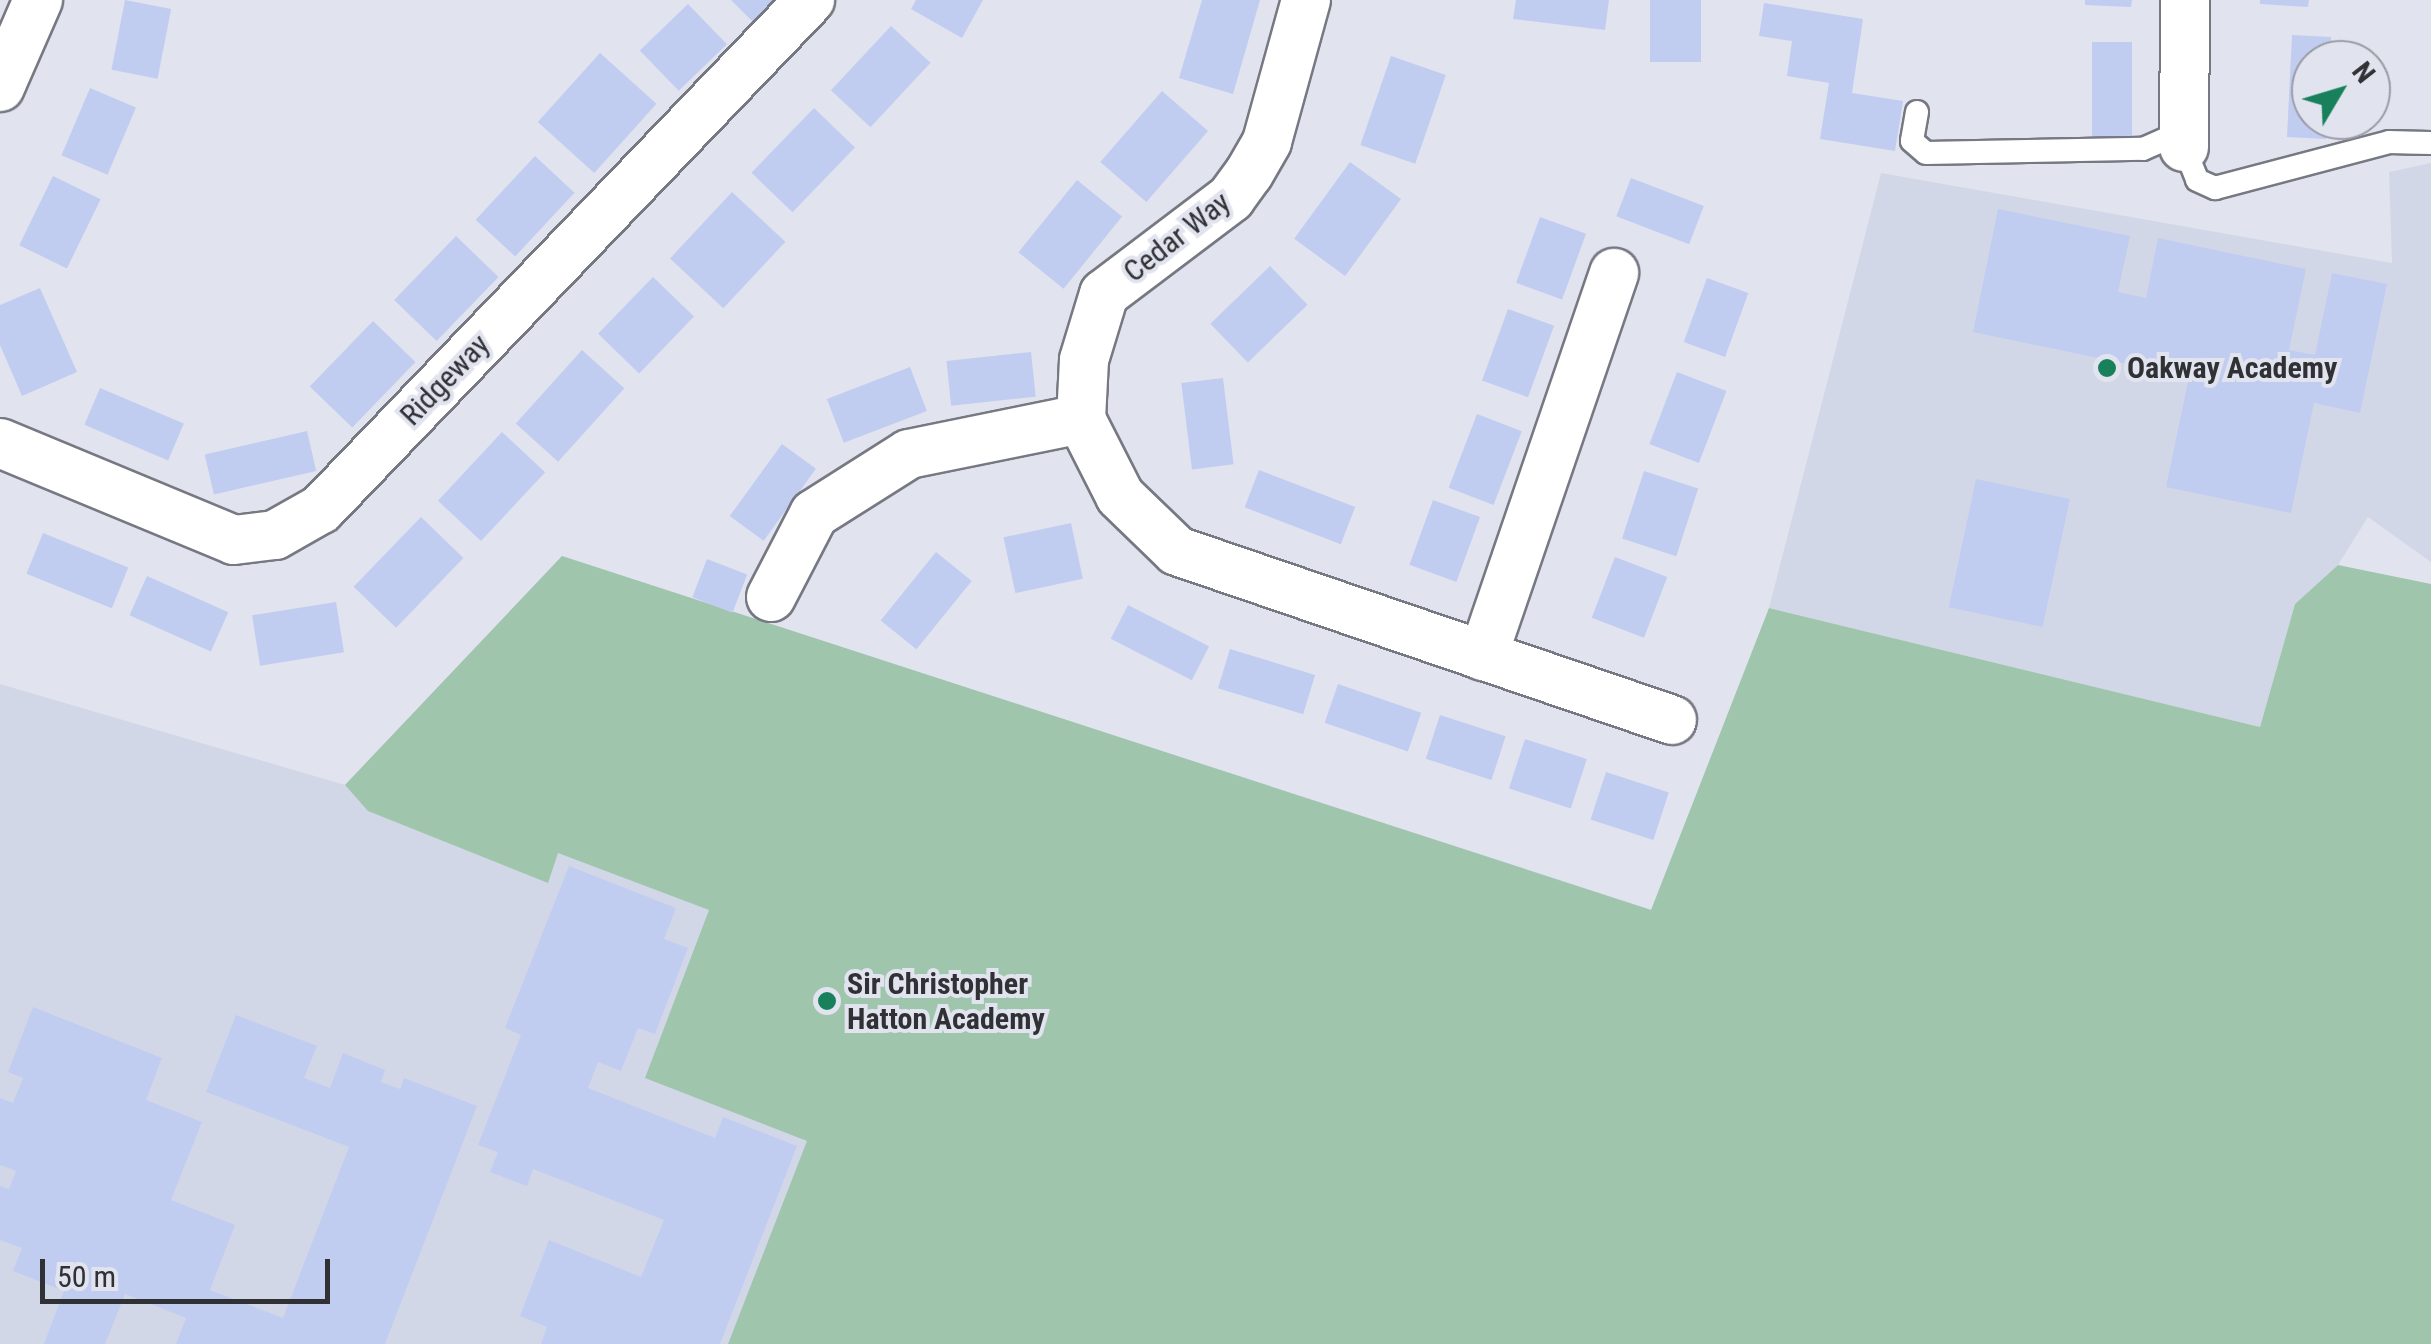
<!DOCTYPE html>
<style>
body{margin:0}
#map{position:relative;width:2431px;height:1344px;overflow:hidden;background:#e1e4ee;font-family:"Roboto Condensed",sans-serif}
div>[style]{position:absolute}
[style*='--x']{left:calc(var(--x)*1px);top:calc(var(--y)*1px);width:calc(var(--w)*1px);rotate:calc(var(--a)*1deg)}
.built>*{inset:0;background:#d2d7e8}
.green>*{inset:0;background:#a0c5ad}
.building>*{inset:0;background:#c1ccf1;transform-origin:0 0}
.roads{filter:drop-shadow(2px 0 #767982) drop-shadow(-2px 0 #767982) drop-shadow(0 2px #767982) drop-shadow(0 -2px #767982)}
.lane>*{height:22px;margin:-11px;padding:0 11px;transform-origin:11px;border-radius:11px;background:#fff}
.street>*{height:48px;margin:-24px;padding:0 24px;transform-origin:24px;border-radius:24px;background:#fff}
.dots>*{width:28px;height:28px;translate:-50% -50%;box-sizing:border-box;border:5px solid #e1e4ee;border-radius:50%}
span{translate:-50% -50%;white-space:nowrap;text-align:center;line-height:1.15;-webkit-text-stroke:8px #e1e4ee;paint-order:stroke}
.street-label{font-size:30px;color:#303135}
.poi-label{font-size:30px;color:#303135;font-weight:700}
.left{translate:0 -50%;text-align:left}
.north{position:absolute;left:2291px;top:40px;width:100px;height:100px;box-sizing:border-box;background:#e1e4ee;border:2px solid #9a9ca4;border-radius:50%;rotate:52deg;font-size:28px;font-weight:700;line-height:40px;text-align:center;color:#303135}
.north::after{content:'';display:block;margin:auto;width:35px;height:45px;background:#18815c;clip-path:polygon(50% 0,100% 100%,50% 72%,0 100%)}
.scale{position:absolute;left:40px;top:1259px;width:290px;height:45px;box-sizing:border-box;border:5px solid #303135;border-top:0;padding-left:12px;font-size:30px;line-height:35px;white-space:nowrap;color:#303135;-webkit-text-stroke:8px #e1e4ee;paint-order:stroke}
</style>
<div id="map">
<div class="built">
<i style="clip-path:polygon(2431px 163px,2431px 562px,2368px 517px,2338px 565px,2295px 604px,2260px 727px,1769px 608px,1881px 173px,2392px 263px,2389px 172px)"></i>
<i style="clip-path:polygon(562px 556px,1683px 920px,2431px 1344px,0 1344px,0 684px,345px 785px)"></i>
</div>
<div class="green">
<i style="clip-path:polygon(562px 556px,1651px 910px,1769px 608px,2260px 727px,2295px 604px,2338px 565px,2431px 584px,2431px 1344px,728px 1344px,807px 1141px,645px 1078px,709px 910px,558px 853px,548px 883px,368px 811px,345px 785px)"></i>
</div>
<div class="building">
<i style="left:125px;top:0;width:47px;height:71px;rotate:11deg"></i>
<i style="clip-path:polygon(731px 0,775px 0,753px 22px)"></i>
<i style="clip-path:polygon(916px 0,983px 0,962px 38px,911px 9px)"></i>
<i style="clip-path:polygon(1202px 0,1260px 0,1233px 94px,1179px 78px)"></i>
<i style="clip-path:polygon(1516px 0,1609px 0,1605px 30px,1513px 19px)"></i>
<i style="left:1650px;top:0;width:51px;height:62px"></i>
<i style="clip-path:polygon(2085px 0,2132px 0,2131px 7px,2085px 5px)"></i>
<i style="clip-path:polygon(2260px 0,2309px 0,2308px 7px,2260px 4px)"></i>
<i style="clip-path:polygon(1764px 3px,1863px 19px,1852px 93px,1903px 101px,1895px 151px,1820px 139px,1829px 83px,1787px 76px,1792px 41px,1759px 36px)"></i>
<i style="left:688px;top:4px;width:56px;height:67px;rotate:46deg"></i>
<i style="left:891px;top:26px;width:54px;height:88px;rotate:43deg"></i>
<i style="clip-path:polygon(2292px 35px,2331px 37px,2330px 60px,2311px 60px,2311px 120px,2327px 120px,2326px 139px,2287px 137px)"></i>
<i style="left:2092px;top:42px;width:40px;height:96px"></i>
<i style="left:600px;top:53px;width:76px;height:93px;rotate:42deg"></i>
<i style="left:1391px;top:56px;width:58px;height:94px;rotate:19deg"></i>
<i style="left:90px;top:88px;width:50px;height:73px;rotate:23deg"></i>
<i style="left:1162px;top:91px;width:61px;height:94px;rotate:41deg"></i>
<i style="left:814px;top:108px;width:57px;height:90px;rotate:44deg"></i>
<i style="left:535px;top:156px;width:54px;height:87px;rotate:43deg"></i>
<i style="left:1350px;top:162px;width:63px;height:95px;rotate:36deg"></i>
<i style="left:53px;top:176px;width:53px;height:77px;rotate:26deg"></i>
<i style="left:1631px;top:178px;width:78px;height:41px;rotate:21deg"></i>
<i style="left:1077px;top:180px;width:58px;height:93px;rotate:39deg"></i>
<i style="left:732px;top:192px;width:73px;height:91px;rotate:43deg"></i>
<i style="clip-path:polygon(1998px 209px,2130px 236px,2118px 292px,2146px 298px,2158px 238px,2306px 269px,2289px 350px,2315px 355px,2332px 273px,2387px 284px,2360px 413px,2314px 403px,2291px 513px,2166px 487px,2189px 377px,1973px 332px)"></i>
<i style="left:1540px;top:217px;width:49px;height:70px;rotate:20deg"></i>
<i style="left:456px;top:236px;width:59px;height:89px;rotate:44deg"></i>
<i style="left:1270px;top:266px;width:54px;height:83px;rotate:46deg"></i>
<i style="left:653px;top:277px;width:57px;height:79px;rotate:44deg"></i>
<i style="left:1707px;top:278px;width:44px;height:68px;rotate:20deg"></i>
<i style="clip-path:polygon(40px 288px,77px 372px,22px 396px,0 345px,0 305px)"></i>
<i style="left:1508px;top:309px;width:49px;height:76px;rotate:20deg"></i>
<i style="left:373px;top:321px;width:59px;height:91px;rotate:44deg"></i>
<i style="left:582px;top:350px;width:57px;height:99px;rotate:42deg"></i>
<i style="left:1031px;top:352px;width:45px;height:85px;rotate:84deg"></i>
<i style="left:910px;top:367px;width:47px;height:89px;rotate:69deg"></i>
<i style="left:1677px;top:372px;width:53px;height:77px;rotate:21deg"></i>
<i style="left:1223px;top:378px;width:87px;height:42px;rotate:83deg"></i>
<i style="left:100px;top:388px;width:91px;height:40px;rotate:23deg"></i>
<i style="left:1477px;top:414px;width:48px;height:79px;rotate:21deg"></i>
<i style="left:307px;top:431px;width:41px;height:105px;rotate:77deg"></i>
<i style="left:502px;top:432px;width:59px;height:94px;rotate:43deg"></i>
<i style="left:782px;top:444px;width:42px;height:89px;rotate:36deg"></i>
<i style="left:1259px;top:470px;width:103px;height:40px;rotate:21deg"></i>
<i style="left:1644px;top:471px;width:57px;height:71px;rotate:18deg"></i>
<i style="left:1976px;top:479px;width:96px;height:131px;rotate:12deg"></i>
<i style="left:1433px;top:500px;width:50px;height:69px;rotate:20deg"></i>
<i style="left:421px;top:517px;width:59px;height:97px;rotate:44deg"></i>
<i style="left:1071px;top:523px;width:57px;height:69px;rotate:78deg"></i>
<i style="left:43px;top:533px;width:92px;height:44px;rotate:22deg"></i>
<i style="left:936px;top:552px;width:46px;height:88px;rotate:39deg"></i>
<i style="left:1615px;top:557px;width:56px;height:65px;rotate:21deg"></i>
<i style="left:707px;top:559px;width:43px;height:41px;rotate:21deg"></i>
<i style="left:147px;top:576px;width:89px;height:43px;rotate:24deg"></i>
<i style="left:336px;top:602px;width:51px;height:85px;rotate:81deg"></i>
<i style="left:1128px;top:605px;width:91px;height:38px;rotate:27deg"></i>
<i style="left:1230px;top:649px;width:89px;height:41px;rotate:17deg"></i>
<i style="left:1338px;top:684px;width:88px;height:41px;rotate:19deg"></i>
<i style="left:1440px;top:715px;width:69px;height:46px;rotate:18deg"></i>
<i style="left:1525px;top:739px;width:65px;height:52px;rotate:18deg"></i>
<i style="left:1606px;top:772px;width:66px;height:50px;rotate:18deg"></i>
<i style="clip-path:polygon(569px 866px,676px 908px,664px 939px,688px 948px,655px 1034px,638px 1028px,621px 1071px,598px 1062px,588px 1088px,715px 1138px,723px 1117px,797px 1146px,720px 1344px,541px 1344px,547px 1327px,520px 1316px,549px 1240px,641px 1277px,664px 1220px,533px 1169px,527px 1186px,490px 1172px,498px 1152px,478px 1145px,521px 1035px,505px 1028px)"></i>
<i style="clip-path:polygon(33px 1007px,162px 1058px,146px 1100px,202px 1122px,171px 1200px,235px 1225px,210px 1290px,283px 1318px,349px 1147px,206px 1092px,236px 1015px,317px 1046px,304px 1078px,330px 1088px,343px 1053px,385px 1070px,381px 1082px,400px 1089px,404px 1078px,477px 1106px,385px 1344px,176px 1344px,186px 1318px,125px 1294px,105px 1344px,44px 1344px,64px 1291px,13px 1271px,22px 1248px,0 1240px,0 1186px,9px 1189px,16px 1171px,0 1165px,0 1098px,13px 1103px,23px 1078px,8px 1072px)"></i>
</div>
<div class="roads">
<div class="lane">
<i style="--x:1917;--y:112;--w:29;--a:100"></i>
<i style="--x:1912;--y:141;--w:18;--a:41"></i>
<i style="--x:1926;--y:153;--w:217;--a:-1.1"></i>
<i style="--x:2143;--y:149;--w:45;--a:-23.7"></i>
<i style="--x:2184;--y:147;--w:35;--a:68"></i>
<i style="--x:2197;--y:180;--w:20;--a:24"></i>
<i style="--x:2215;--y:188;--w:180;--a:-14.8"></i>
<i style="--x:2389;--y:142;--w:42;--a:1.4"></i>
</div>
<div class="street">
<i style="--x:1306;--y:0;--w:147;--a:105.4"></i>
<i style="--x:1267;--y:142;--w:36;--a:120"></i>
<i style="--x:1249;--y:173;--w:31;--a:126"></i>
<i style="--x:1231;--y:198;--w:159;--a:142.9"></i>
<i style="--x:1104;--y:294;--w:69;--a:106.9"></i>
<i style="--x:1084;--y:360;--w:59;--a:92.9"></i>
<i style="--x:1081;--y:419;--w:86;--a:63.1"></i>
<i style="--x:1120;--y:496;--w:79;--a:44"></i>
<i style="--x:1177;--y:551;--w:523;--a:18.85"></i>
<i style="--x:0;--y:87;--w:95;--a:-66.4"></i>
<i style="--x:2184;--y:147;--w:147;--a:-89.6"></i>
<i style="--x:0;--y:443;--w:253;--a:22.5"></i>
<i style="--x:234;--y:540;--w:41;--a:-7"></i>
<i style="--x:275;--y:535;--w:53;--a:-29.5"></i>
<i style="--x:321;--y:509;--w:706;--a:-46.15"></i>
<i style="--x:771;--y:597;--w:93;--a:-62.6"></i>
<i style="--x:814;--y:514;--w:112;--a:-32.3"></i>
<i style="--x:909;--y:454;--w:176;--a:-11.5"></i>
<i style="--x:1483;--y:656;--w:405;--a:-71.1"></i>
</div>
</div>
<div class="dots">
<i style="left:2107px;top:368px;background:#18815c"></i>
<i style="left:827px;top:1001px;background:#18815c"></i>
</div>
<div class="street-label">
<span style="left:1177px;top:237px;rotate:-38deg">Cedar Way</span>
<span style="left:445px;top:380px;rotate:-46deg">Ridgeway</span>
</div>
<div class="poi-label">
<span class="left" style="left:2127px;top:368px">Oakway Academy</span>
<span class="left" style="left:847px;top:1001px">Sir Christopher<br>Hatton Academy</span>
</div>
<div class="north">N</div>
<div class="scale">50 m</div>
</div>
